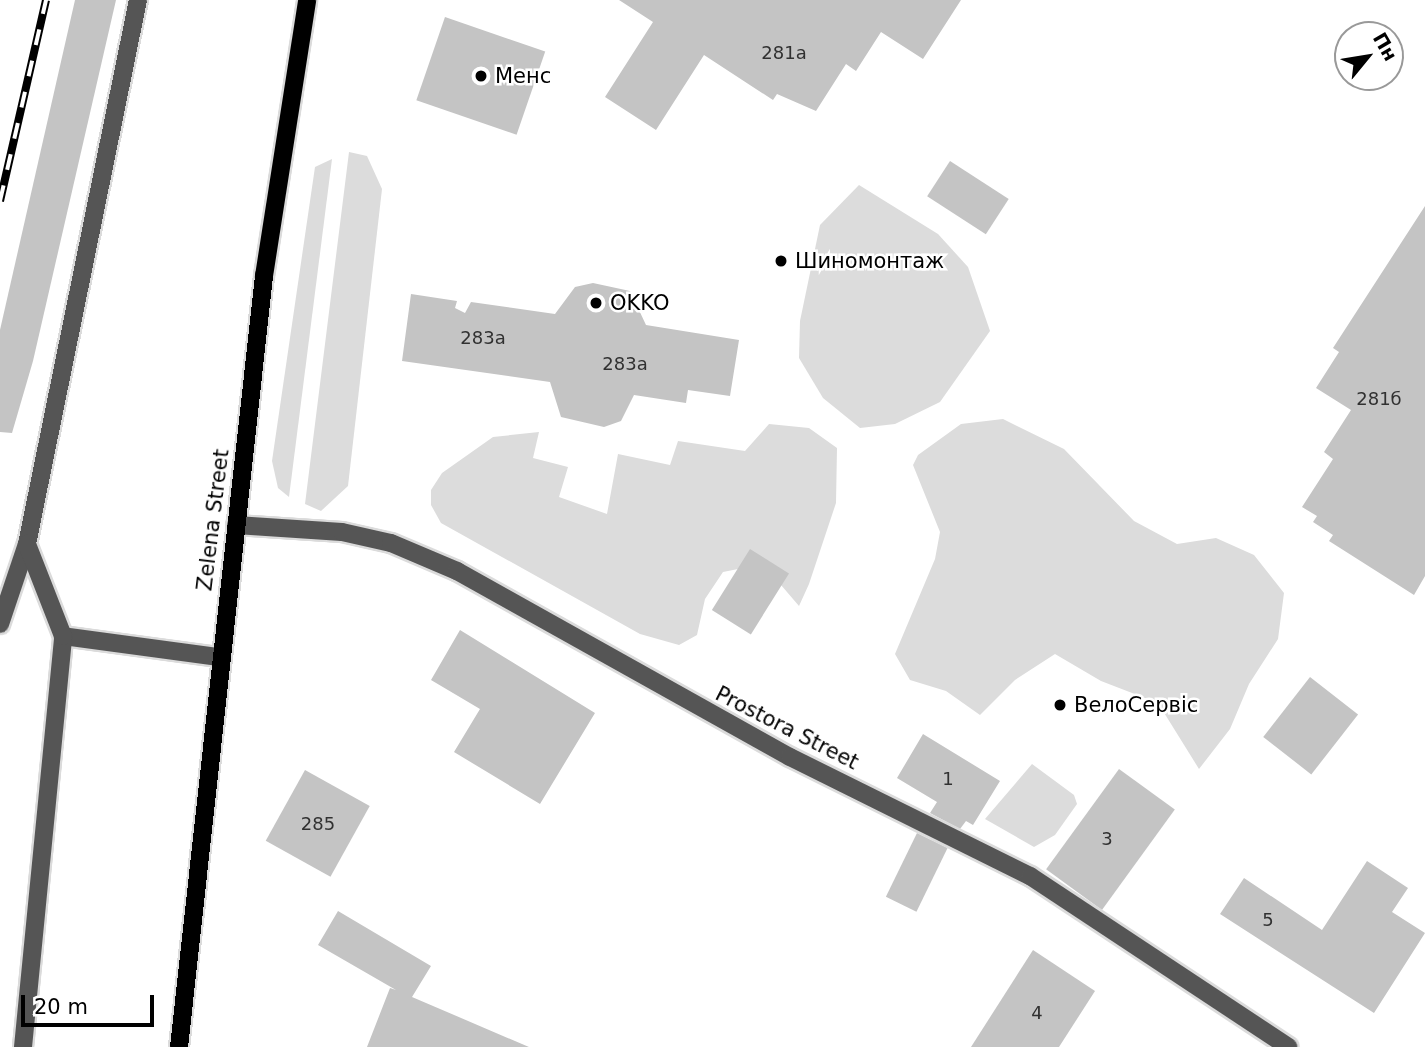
<!DOCTYPE html>
<meta charset="utf-8">
<style>
body{margin:0}
#map{position:relative;width:1425px;height:1047px;overflow:hidden;background:#fff;font-family:"DejaVu Sans",sans-serif}
div>[style]{position:absolute}
[style*='--x']{left:calc(var(--x)*1px);top:calc(var(--y)*1px);width:calc(var(--w)*1px);rotate:calc(var(--a)*1deg)}
.green>*{inset:0;background:#dcdcdc}
.building>*{inset:0;background:#c4c4c4;transform-origin:0 0}
.roads{filter:drop-shadow(2px 0 #dbdbdb) drop-shadow(-2px 0 #dbdbdb) drop-shadow(0 2px #dbdbdb) drop-shadow(0 -2px #dbdbdb)}
.minor>*{height:18px;margin:-9px;padding:0 9px;transform-origin:9px;border-radius:9px;background:#555}
.major>*{height:18px;margin:-9px;padding:0 9px;transform-origin:9px;border-radius:9px;background:#000}
.rail>*{height:8px;margin-top:-4px;transform-origin:0;background:repeating-linear-gradient(90deg,#fff 0 16px,#000 0 32px);box-sizing:border-box;border-block:2px solid #000}
.dots>*{width:19px;height:19px;translate:-50% -50%;box-sizing:border-box;border:4px solid #fff;border-radius:50%}
span{translate:-50% -50%;white-space:nowrap;text-align:center;line-height:1.15;-webkit-text-stroke:5px #fff;paint-order:stroke}
.number-label{font-size:18px;color:#313131}
.number-label span{-webkit-text-stroke-width:0}
.poi-label{font-size:21px;color:#000}
.left{translate:0 -50%;text-align:left}
.street-label{font-size:21px;color:#000}
.north{position:absolute;left:1334px;top:21px;width:70px;height:70px;box-sizing:border-box;background:#fff;border:2px solid #999;border-radius:50%;rotate:60deg;font-size:19px;font-weight:700;line-height:28px;text-align:center;color:#000}
.north::after{content:'';display:block;margin:auto;width:24px;height:32px;background:#000;clip-path:polygon(50% 0,100% 100%,50% 72%,0 100%)}
.scale{position:absolute;left:21px;top:995px;width:133px;height:32px;box-sizing:border-box;border:4px solid #000;border-top:0;padding-left:9px;font-size:21px;line-height:24px;white-space:nowrap;color:#000;-webkit-text-stroke:5px #fff;paint-order:stroke}
</style>
<div id="map">
<div class="green">
<i style="clip-path:polygon(349px 152px,367px 156px,382px 189px,348px 486px,321px 511px,305px 504px)"></i>
<i style="clip-path:polygon(332px 159px,289px 497px,278px 488px,272px 461px,315px 167px)"></i>
<i style="clip-path:polygon(859px 185px,938px 234px,968px 267px,990px 331px,940px 402px,895px 424px,860px 428px,823px 398px,799px 358px,800px 321px,820px 225px)"></i>
<i style="clip-path:polygon(1003px 419px,1064px 449px,1134px 521px,1177px 544px,1216px 538px,1254px 555px,1284px 593px,1278px 639px,1249px 684px,1230px 729px,1199px 769px,1158px 703px,1101px 681px,1055px 654px,1015px 680px,980px 715px,946px 691px,910px 680px,895px 654px,935px 559px,940px 532px,913px 465px,918px 455px,961px 424px)"></i>
<i style="clip-path:polygon(769px 424px,809px 428px,837px 448px,836px 503px,809px 584px,799px 606px,763px 564px,723px 572px,705px 599px,697px 635px,679px 645px,640px 634px,441px 523px,431px 505px,431px 490px,442px 473px,493px 437px,539px 432px,533px 458px,568px 467px,559px 497px,607px 514px,618px 454px,670px 465px,678px 441px,745px 451px)"></i>
<i style="clip-path:polygon(1032px 764px,1074px 795px,1077px 804px,1055px 835px,1034px 847px,985px 819px)"></i>
</div>
<div class="building">
<i style="clip-path:polygon(75px 0,116px 0,33px 361px,12px 433px,0 432px,0 330px)"></i>
<i style="clip-path:polygon(619px 0,961px 0,923px 59px,881px 32px,856px 71px,846px 64px,816px 111px,777px 94px,773px 100px,704px 55px,656px 130px,605px 97px,653px 22px)"></i>
<i style="left:445px;top:17px;width:106px;height:88px;rotate:19deg"></i>
<i style="left:950px;top:161px;width:70px;height:42px;rotate:33deg"></i>
<i style="clip-path:polygon(1425px 206px,1425px 576px,1414px 595px,1329px 541px,1333px 535px,1313px 522px,1317px 516px,1302px 507px,1333px 459px,1324px 452px,1351px 410px,1316px 388px,1339px 352px,1333px 348px)"></i>
<i style="clip-path:polygon(593px 283px,630px 291px,646px 325px,739px 340px,730px 396px,688px 390px,686px 403px,634px 395px,621px 421px,604px 427px,561px 417px,550px 382px,402px 361px,411px 294px,457px 301px,455px 308px,465px 313px,471px 302px,555px 314px,575px 287px)"></i>
<i style="left:750px;top:549px;width:46px;height:72px;rotate:32deg"></i>
<i style="clip-path:polygon(460px 630px,595px 713px,540px 804px,454px 752px,480px 709px,431px 680px)"></i>
<i style="left:1310px;top:677px;width:61px;height:76px;rotate:38deg"></i>
<i style="clip-path:polygon(923px 734px,1000px 781px,973px 825px,966px 821px,960px 829px,930px 813px,937px 802px,897px 778px)"></i>
<i style="left:1119px;top:769px;width:69px;height:124px;rotate:36deg"></i>
<i style="left:305px;top:770px;width:74px;height:81px;rotate:29deg"></i>
<i style="left:917px;top:833px;width:34px;height:71px;rotate:26deg"></i>
<i style="clip-path:polygon(1367px 861px,1408px 888px,1392px 912px,1425px 933px,1374px 1013px,1220px 914px,1244px 878px,1322px 930px)"></i>
<i style="clip-path:polygon(338px 911px,431px 966px,412px 997px,529px 1047px,367px 1047px,390px 988px,396px 990px,318px 945px)"></i>
<i style="clip-path:polygon(1033px 950px,1095px 991px,1059px 1047px,971px 1047px)"></i>
</div>
<div class="roads">
<div class="minor">
<i style="--x:236;--y:525;--w:106;--a:3.8"></i>
<i style="--x:342;--y:532;--w:50;--a:12.7"></i>
<i style="--x:391;--y:543;--w:72;--a:23"></i>
<i style="--x:457;--y:571;--w:381;--a:29.2"></i>
<i style="--x:790;--y:757;--w:268;--a:26.4"></i>
<i style="--x:1030;--y:876;--w:310;--a:33.5"></i>
<i style="--x:0;--y:624;--w:84;--a:-71.4"></i>
<i style="--x:27;--y:544;--w:555;--a:-78.47"></i>
<i style="--x:63;--y:636;--w:156;--a:7.7"></i>
<i style="--x:23;--y:1047;--w:413;--a:-84.4"></i>
<i style="--x:63;--y:636;--w:99;--a:-111.4"></i>
</div>
<div class="major">
<i style="--x:179;--y:1047;--w:776;--a:-83.71"></i>
<i style="--x:264;--y:276;--w:279;--a:-81.1"></i>
</div>
</div>
<div class="rail">
<i style="--x:0;--y:201;--w:206;--a:-77.1"></i>
</div>
<div class="dots">
<i style="left:481px;top:76px;background:#000"></i>
<i style="left:781px;top:261px;background:#000"></i>
<i style="left:596px;top:303px;background:#000"></i>
<i style="left:1060px;top:705px;background:#000"></i>
</div>
<div class="number-label">
<span style="left:784px;top:53px">281а</span>
<span style="left:483px;top:338px">283а</span>
<span style="left:625px;top:364px">283а</span>
<span style="left:1379px;top:399px">281б</span>
<span style="left:948px;top:779px">1</span>
<span style="left:318px;top:824px">285</span>
<span style="left:1107px;top:839px">3</span>
<span style="left:1268px;top:920px">5</span>
<span style="left:1037px;top:1013px">4</span>
</div>
<div class="poi-label">
<span class="left" style="left:495px;top:76px">Менс</span>
<span class="left" style="left:795px;top:261px">Шиномонтаж</span>
<span class="left" style="left:610px;top:303px">OKKO</span>
<span class="left" style="left:1074px;top:705px">ВелоСервіс</span>
</div>
<div class="street-label">
<span style="left:213px;top:520px;rotate:-83deg">Zelena Street</span>
<span style="left:787px;top:728px;rotate:27deg">Prostora Street</span>
</div>
<div class="north">Пн</div>
<div class="scale">20 m</div>
</div>
